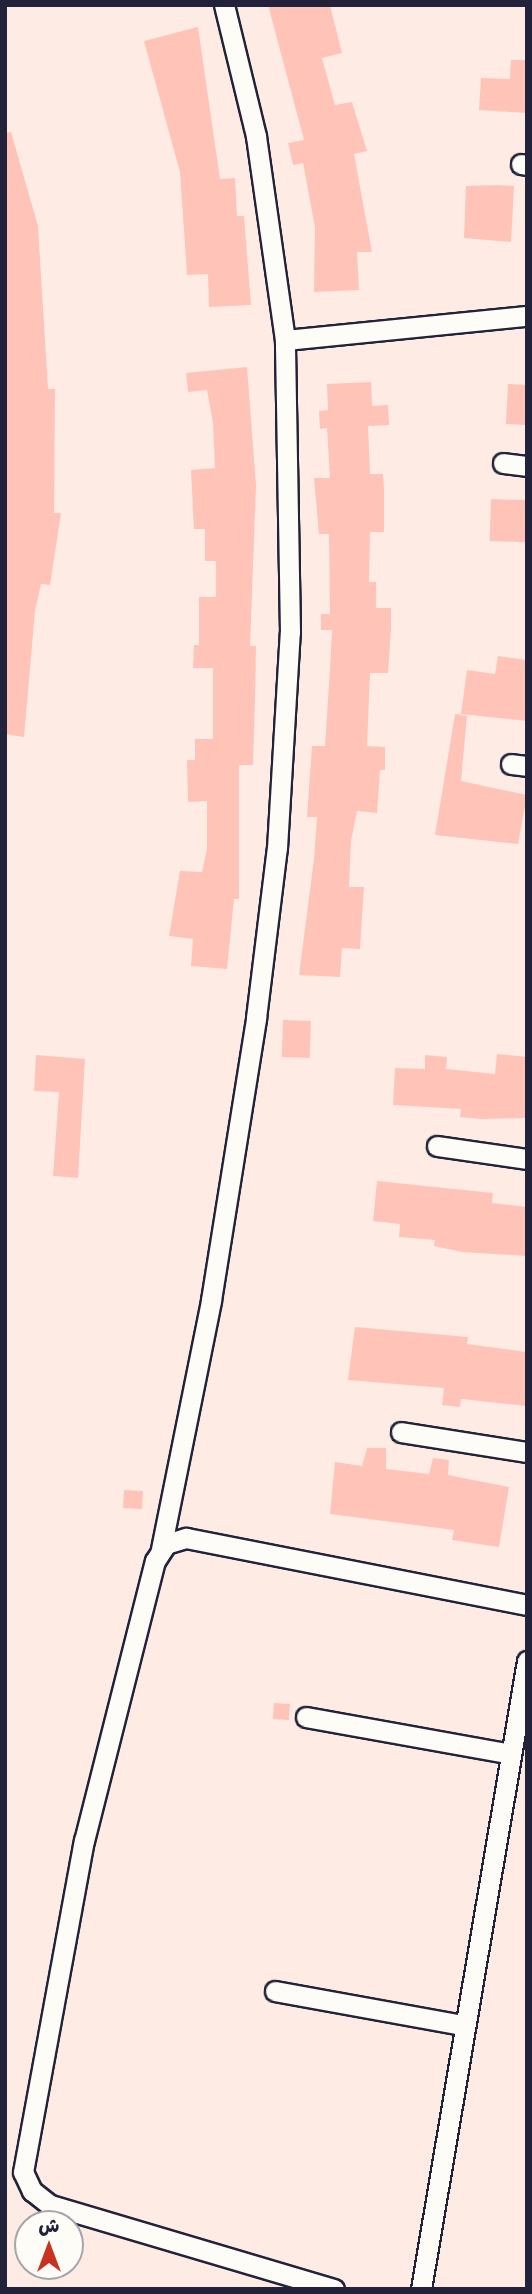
<!DOCTYPE html>
<meta charset="utf-8">
<style>
body{margin:0}
#map{position:relative;width:532px;height:2294px;overflow:hidden;background:#feebe4;font-family:"Comic Neue","Playpen Sans Arabic",sans-serif}
div>[style]{position:absolute}
[style*='--x']{left:calc(var(--x)*1px);top:calc(var(--y)*1px);width:calc(var(--w)*1px);rotate:calc(var(--a)*1deg)}
.building>*{inset:0;background:#ffc4b7;transform-origin:0 0}
.roads{filter:drop-shadow(2px 0 #22223b) drop-shadow(-2px 0 #22223b) drop-shadow(0 2px #22223b) drop-shadow(0 -2px #22223b)}
.street>*{height:19px;margin:-9.5px;padding:0 9.5px;transform-origin:9.5px;border-radius:9.5px;background:#fdfcf7}
span{translate:-50% -50%;white-space:nowrap;text-align:center;line-height:1.15;-webkit-text-stroke:7px #fdfcf7;paint-order:stroke}
.frame{position:absolute;inset:0;border:7px solid #22223b;pointer-events:none}
.north{position:absolute;left:14px;top:2210px;width:70px;height:70px;box-sizing:border-box;background:#fdfcf7;border:2px solid #a5a5ac;border-radius:50%;rotate:0deg;font-size:19px;font-weight:700;line-height:28px;text-align:center;color:#22223b}
.north::after{content:'';display:block;margin:auto;width:24px;height:32px;background:#c8321e;clip-path:polygon(50% 0,100% 100%,50% 72%,0 100%)}
</style>
<div id="map">
<div class="building">
<i style="clip-path:polygon(268px 5px,330px 5px,342px 53px,322px 58px,335px 105px,352px 102px,367px 151px,354px 154px,372px 252px,357px 252px,359px 290px,314px 292px,315px 227px,303px 163px,293px 165px,288px 143px,304px 140px)"></i>
<i style="clip-path:polygon(198px 27px,220px 179px,235px 178px,237px 216px,244px 216px,251px 305px,209px 307px,208px 274px,187px 275px,180px 172px,144px 41px)"></i>
<i style="clip-path:polygon(511px 60px,527px 60px,527px 113px,479px 110px,481px 78px,510px 79px)"></i>
<i style="clip-path:polygon(11px 132px,38px 226px,48px 389px,55px 389px,54px 513px,61px 513px,50px 585px,41px 584px,35px 611px,24px 737px,5px 734px,5px 133px)"></i>
<i style="clip-path:polygon(497px 185px,514px 186px,511px 242px,464px 238px,466px 186px)"></i>
<i style="clip-path:polygon(247px 367px,256px 485px,250px 646px,256px 646px,255px 698px,253px 765px,239px 765px,239px 899px,234px 899px,227px 969px,191px 966px,193px 939px,169px 936px,180px 871px,202px 872px,207px 849px,207px 801px,188px 802px,187px 760px,195px 760px,195px 739px,213px 739px,213px 668px,193px 668px,194px 645px,199px 645px,199px 597px,216px 597px,216px 561px,205px 561px,205px 529px,194px 529px,191px 470px,215px 468px,213px 423px,207px 390px,188px 392px,186px 373px)"></i>
<i style="clip-path:polygon(371px 382px,372px 406px,388px 405px,389px 425px,368px 426px,370px 474px,383px 474px,384px 490px,384px 532px,370px 532px,369px 582px,376px 582px,376px 608px,391px 608px,391px 630px,388px 673px,370px 673px,367px 746px,385px 747px,385px 770px,380px 770px,377px 813px,357px 811px,351px 841px,349px 887px,364px 887px,360px 949px,342px 948px,340px 977px,299px 975px,314px 859px,317px 817px,307px 817px,312px 746px,325px 746px,330px 669px,332px 630px,321px 630px,321px 614px,330px 614px,329px 534px,319px 534px,314px 478px,330px 478px,327px 428px,320px 429px,319px 411px,328px 410px,327px 384px)"></i>
<i style="left:508px;top:384px;width:19px;height:40px;rotate:3deg"></i>
<i style="left:491px;top:499px;width:36px;height:42px;rotate:2deg"></i>
<i style="clip-path:polygon(498px 656px,527px 660px,527px 721px,461px 714px,467px 670px,495px 674px)"></i>
<i style="clip-path:polygon(455px 714px,467px 716px,461px 781px,527px 795px,518px 844px,435px 835px)"></i>
<i style="left:283px;top:1020px;width:28px;height:37px;rotate:2deg"></i>
<i style="clip-path:polygon(497px 1054px,527px 1057px,527px 1118px,481px 1119px,460px 1117px,461px 1109px,393px 1105px,395px 1068px,425px 1069px,425px 1055px,447px 1057px,446px 1069px,495px 1074px)"></i>
<i style="clip-path:polygon(36px 1055px,85px 1059px,78px 1178px,53px 1176px,59px 1092px,34px 1091px)"></i>
<i style="clip-path:polygon(377px 1181px,493px 1193px,492px 1203px,527px 1207px,527px 1256px,462px 1252px,434px 1246px,435px 1240px,399px 1237px,400px 1224px,373px 1221px)"></i>
<i style="clip-path:polygon(355px 1327px,468px 1337px,467px 1344px,527px 1352px,527px 1406px,461px 1399px,460px 1407px,442px 1405px,444px 1388px,348px 1380px)"></i>
<i style="clip-path:polygon(367px 1448px,386px 1448px,386px 1469px,429px 1474px,433px 1458px,449px 1460px,448px 1475px,509px 1487px,499px 1547px,452px 1540px,454px 1530px,330px 1514px,335px 1462px,362px 1466px)"></i>
<i style="left:124px;top:1490px;width:19px;height:18px;rotate:3deg"></i>
<i style="left:274px;top:1703px;width:16px;height:16px;rotate:4deg"></i>
</div>
<div class="roads">
<div class="street">
<i style="--x:521;--y:164;--w:6;--a:9"></i>
<i style="--x:285;--y:340;--w:243;--a:-5.7"></i>
<i style="--x:503;--y:463;--w:24;--a:7"></i>
<i style="--x:511;--y:764;--w:16;--a:7"></i>
<i style="--x:437;--y:1146;--w:91;--a:8.2"></i>
<i style="--x:401;--y:1432;--w:128;--a:9"></i>
<i style="--x:161;--y:1549;--w:254;--a:-78.6"></i>
<i style="--x:211;--y:1300;--w:286;--a:-80.9"></i>
<i style="--x:256;--y:1018;--w:171;--a:-83"></i>
<i style="--x:277;--y:848;--w:216;--a:-86.6"></i>
<i style="--x:290;--y:632;--w:292;--a:-91"></i>
<i style="--x:285;--y:340;--w:206;--a:-98.1"></i>
<i style="--x:256;--y:136;--w:135;--a:-103.7"></i>
<i style="--x:306;--y:1717;--w:208;--a:10.2"></i>
<i style="--x:275;--y:1991;--w:190;--a:10.3"></i>
<i style="--x:334;--y:2289;--w:296;--a:-163.5"></i>
<i style="--x:50;--y:2205;--w:23;--a:-142"></i>
<i style="--x:32;--y:2191;--w:21;--a:-115"></i>
<i style="--x:23;--y:2172;--w:337;--a:-79.6"></i>
<i style="--x:84;--y:1841;--w:289;--a:-75.8"></i>
<i style="--x:155;--y:1561;--w:20;--a:-57"></i>
<i style="--x:166;--y:1544;--w:21;--a:-17"></i>
<i style="--x:186;--y:1538;--w:348;--a:11.1"></i>
<i style="--x:421;--y:2289;--w:637;--a:-80.42"></i>
</div>
</div>
<div class="frame"></div>
<div class="north">ش</div>
</div>
